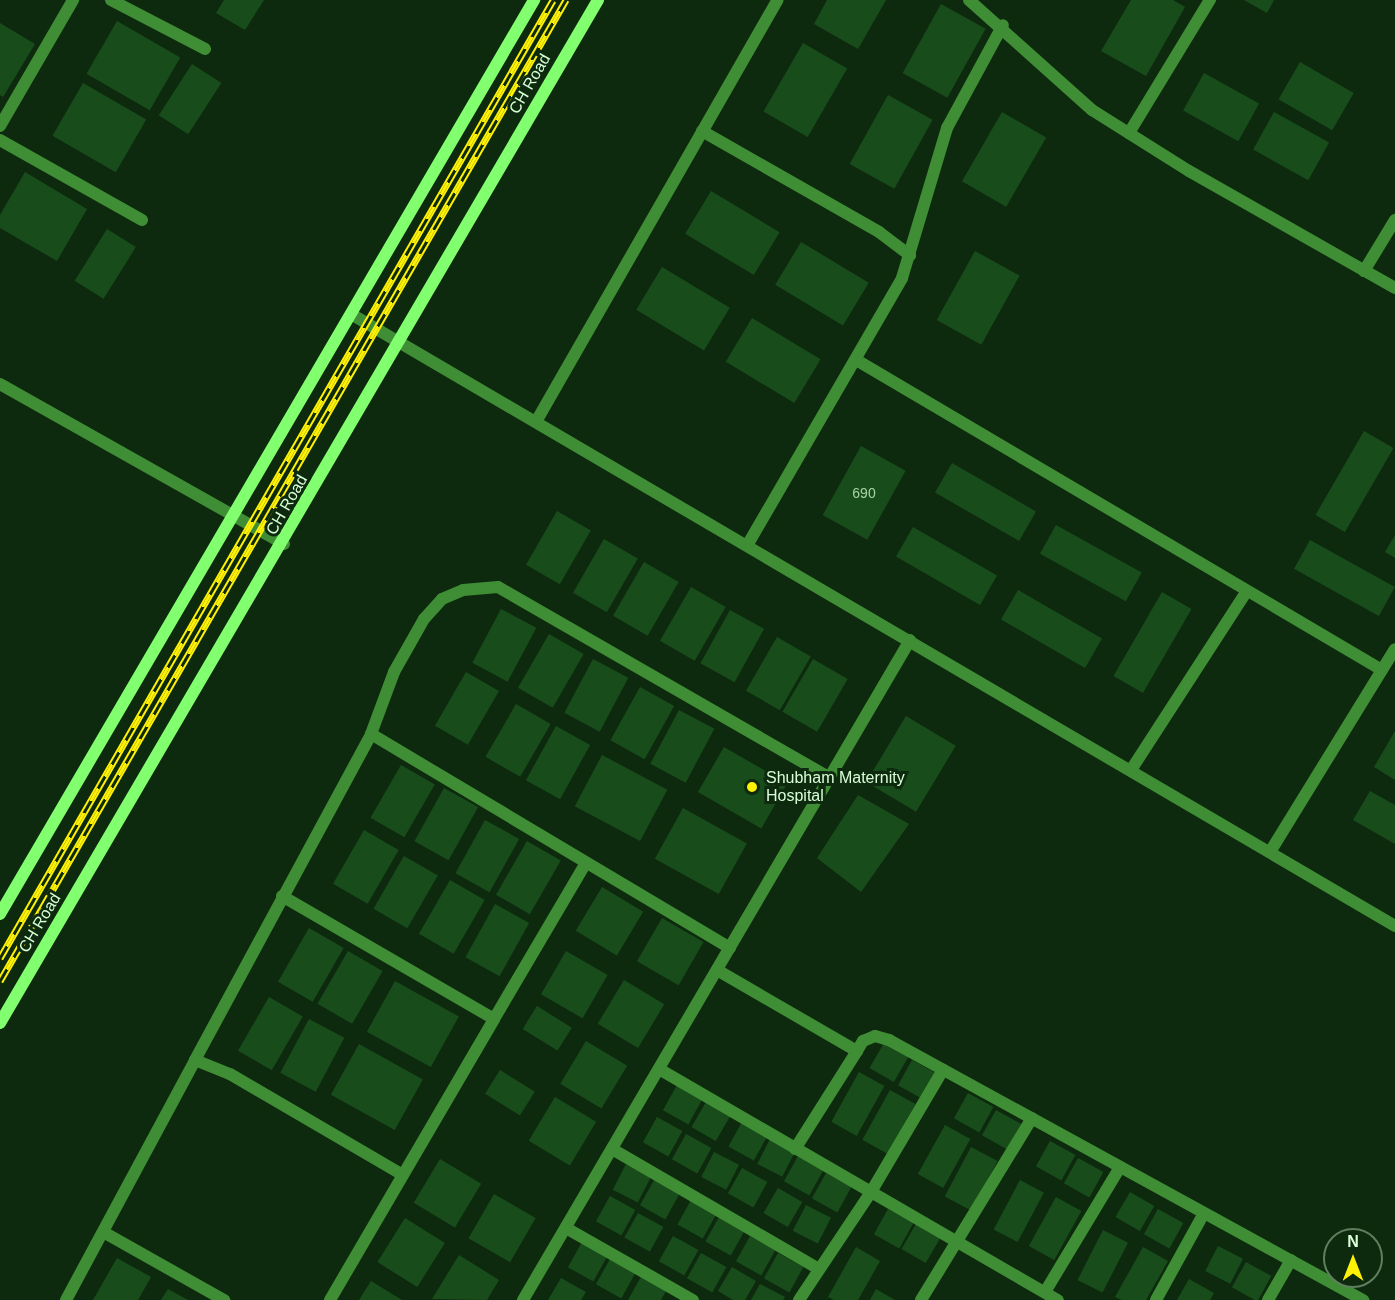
<!DOCTYPE html>
<style>
body{margin:0}
#map{position:relative;width:1395px;height:1300px;overflow:hidden;background:#0e2a0e;font-family:Helvetica,sans-serif}
div>[style]{position:absolute}
[style*='--x']{left:calc(var(--x)*1px);top:calc(var(--y)*1px);width:calc(var(--w)*1px);rotate:calc(var(--a)*1deg)}
.building>*{inset:0;background:#184d1b;transform-origin:0 0}
.street>*{height:12px;margin:-6px;padding:0 6px;transform-origin:6px;border-radius:6px;background:#3f8d35}
.secondary>*{height:12px;margin:-6px;padding:0 6px;transform-origin:6px;border-radius:6px;background:#81ff6e}
.rail>*{height:7px;margin-top:-3.5px;transform-origin:0;background:repeating-linear-gradient(90deg,#0e2a0e 0 14px,#fff103 0 28px);box-sizing:border-box;border-block:2px solid #fff103}
.dots>*{width:16px;height:16px;translate:-50% -50%;box-sizing:border-box;border:3px solid #0e2a0e;border-radius:50%}
span{translate:-50% -50%;white-space:nowrap;text-align:center;line-height:1.15;-webkit-text-stroke:6px #0e2a0e;paint-order:stroke}
.number-label{font-size:14px;color:#a9d2a8}
.number-label span{-webkit-text-stroke-width:0}
.street-label{font-size:16px;color:#d9ffd7}
.poi-label{font-size:16px;color:#d9ffd7}
.left{translate:0 -50%;text-align:left}
.north{position:absolute;left:1323px;top:1228px;width:60px;height:60px;box-sizing:border-box;background:#0e2a0e;border:2px solid #5f7f5e;border-radius:50%;rotate:0deg;font-size:16px;font-weight:700;line-height:24px;text-align:center;color:#d9ffd7}
.north::after{content:'';display:block;margin:auto;width:21px;height:27px;background:#fff103;clip-path:polygon(50% 0,100% 100%,50% 72%,0 100%)}
</style>
<div id="map">
<div class="building">
<i style="clip-path:polygon(224px 0,264px 0,245px 30px,216px 13px)"></i>
<i style="clip-path:polygon(827px 0,886px 0,858px 49px,814px 24px)"></i>
<i style="clip-path:polygon(1131px 0,1173px 0,1185px 7px,1146px 76px,1101px 51px)"></i>
<i style="clip-path:polygon(1244px 0,1274px 0,1267px 13px)"></i>
<i style="left:941px;top:4px;width:51px;height:79px;rotate:29deg"></i>
<i style="left:117px;top:21px;width:73px;height:61px;rotate:30deg"></i>
<i style="clip-path:polygon(0 23px,35px 44px,3px 97px,0 95px)"></i>
<i style="left:803px;top:43px;width:51px;height:79px;rotate:30deg"></i>
<i style="left:1300px;top:62px;width:62px;height:43px;rotate:30deg"></i>
<i style="left:192px;top:64px;width:35px;height:61px;rotate:33deg"></i>
<i style="left:1204px;top:73px;width:63px;height:43px;rotate:29deg"></i>
<i style="left:83px;top:83px;width:73px;height:61px;rotate:30deg"></i>
<i style="left:888px;top:95px;width:51px;height:79px;rotate:29deg"></i>
<i style="left:1002px;top:112px;width:51px;height:80px;rotate:30deg"></i>
<i style="left:1274px;top:112px;width:63px;height:43px;rotate:29deg"></i>
<i style="clip-path:polygon(25px 172px,87px 209px,57px 261px,0 228px,0 215px)"></i>
<i style="left:711px;top:191px;width:80px;height:50px;rotate:31deg"></i>
<i style="left:107px;top:229px;width:34px;height:61px;rotate:32deg"></i>
<i style="left:801px;top:242px;width:79px;height:50px;rotate:31deg"></i>
<i style="left:975px;top:251px;width:51px;height:79px;rotate:29deg"></i>
<i style="left:662px;top:267px;width:79px;height:50px;rotate:31deg"></i>
<i style="left:752px;top:318px;width:80px;height:51px;rotate:31deg"></i>
<i style="left:1364px;top:431px;width:34px;height:97px;rotate:30deg"></i>
<i style="left:861px;top:446px;width:51px;height:79px;rotate:29deg"></i>
<i style="left:952px;top:463px;width:97px;height:34px;rotate:30deg"></i>
<i style="left:557px;top:511px;width:39px;height:62px;rotate:30deg"></i>
<i style="left:1056px;top:525px;width:98px;height:33px;rotate:29deg"></i>
<i style="left:913px;top:527px;width:97px;height:34px;rotate:30deg"></i>
<i style="clip-path:polygon(1395px 535px,1395px 558px,1385px 552px)"></i>
<i style="left:604px;top:539px;width:39px;height:62px;rotate:30deg"></i>
<i style="left:1310px;top:540px;width:97px;height:33px;rotate:29deg"></i>
<i style="left:644px;top:562px;width:40px;height:62px;rotate:30deg"></i>
<i style="left:691px;top:587px;width:40px;height:62px;rotate:30deg"></i>
<i style="left:1018px;top:590px;width:97px;height:34px;rotate:30deg"></i>
<i style="left:1162px;top:592px;width:34px;height:97px;rotate:30deg"></i>
<i style="left:501px;top:609px;width:40px;height:61px;rotate:28deg"></i>
<i style="left:730px;top:610px;width:39px;height:61px;rotate:29deg"></i>
<i style="left:549px;top:634px;width:40px;height:62px;rotate:30deg"></i>
<i style="left:777px;top:637px;width:39px;height:62px;rotate:30deg"></i>
<i style="left:593px;top:659px;width:40px;height:61px;rotate:28deg"></i>
<i style="left:813px;top:659px;width:40px;height:61px;rotate:30deg"></i>
<i style="left:466px;top:672px;width:38px;height:62px;rotate:30deg"></i>
<i style="left:640px;top:687px;width:39px;height:61px;rotate:29deg"></i>
<i style="left:516px;top:704px;width:40px;height:61px;rotate:30deg"></i>
<i style="left:679px;top:710px;width:40px;height:61px;rotate:28deg"></i>
<i style="left:906px;top:716px;width:58px;height:77px;rotate:31deg"></i>
<i style="left:556px;top:726px;width:39px;height:62px;rotate:29deg"></i>
<i style="clip-path:polygon(1395px 731px,1395px 780px,1374px 767px)"></i>
<i style="left:724px;top:747px;width:73px;height:52px;rotate:30deg"></i>
<i style="left:602px;top:755px;width:74px;height:58px;rotate:28deg"></i>
<i style="left:401px;top:765px;width:39px;height:61px;rotate:30deg"></i>
<i style="left:444px;top:788px;width:39px;height:61px;rotate:29deg"></i>
<i style="clip-path:polygon(1370px 791px,1395px 805px,1395px 844px,1353px 820px)"></i>
<i style="clip-path:polygon(858px 795px,909px 824px,861px 892px,817px 858px)"></i>
<i style="left:683px;top:808px;width:73px;height:58px;rotate:29deg"></i>
<i style="left:485px;top:820px;width:39px;height:61px;rotate:29deg"></i>
<i style="left:364px;top:830px;width:40px;height:62px;rotate:30deg"></i>
<i style="left:527px;top:841px;width:39px;height:62px;rotate:30deg"></i>
<i style="left:404px;top:856px;width:39px;height:61px;rotate:30deg"></i>
<i style="left:450px;top:880px;width:40px;height:62px;rotate:30deg"></i>
<i style="left:602px;top:887px;width:48px;height:51px;rotate:31deg"></i>
<i style="left:495px;top:904px;width:39px;height:61px;rotate:29deg"></i>
<i style="left:662px;top:918px;width:48px;height:50px;rotate:30deg"></i>
<i style="left:309px;top:928px;width:40px;height:62px;rotate:30deg"></i>
<i style="left:348px;top:951px;width:40px;height:61px;rotate:30deg"></i>
<i style="left:566px;top:951px;width:48px;height:50px;rotate:30deg"></i>
<i style="left:624px;top:980px;width:47px;height:51px;rotate:31deg"></i>
<i style="left:395px;top:981px;width:73px;height:58px;rotate:29deg"></i>
<i style="left:269px;top:997px;width:39px;height:62px;rotate:30deg"></i>
<i style="left:537px;top:1006px;width:41px;height:27px;rotate:32deg"></i>
<i style="left:309px;top:1019px;width:40px;height:61px;rotate:28deg"></i>
<i style="left:586px;top:1041px;width:48px;height:50px;rotate:31deg"></i>
<i style="left:884px;top:1043px;width:28px;height:29px;rotate:30deg"></i>
<i style="left:359px;top:1044px;width:73px;height:58px;rotate:29deg"></i>
<i style="left:912px;top:1060px;width:29px;height:29px;rotate:29deg"></i>
<i style="left:500px;top:1070px;width:41px;height:28px;rotate:32deg"></i>
<i style="left:859px;top:1072px;width:29px;height:57px;rotate:29deg"></i>
<i style="left:677px;top:1085px;width:29px;height:29px;rotate:29deg"></i>
<i style="left:890px;top:1090px;width:29px;height:57px;rotate:29deg"></i>
<i style="left:968px;top:1093px;width:29px;height:29px;rotate:29deg"></i>
<i style="left:555px;top:1097px;width:48px;height:51px;rotate:31deg"></i>
<i style="left:706px;top:1102px;width:28px;height:29px;rotate:30deg"></i>
<i style="left:996px;top:1110px;width:29px;height:29px;rotate:29deg"></i>
<i style="left:657px;top:1117px;width:29px;height:29px;rotate:29deg"></i>
<i style="left:742px;top:1122px;width:29px;height:28px;rotate:29deg"></i>
<i style="left:945px;top:1125px;width:29px;height:56px;rotate:29deg"></i>
<i style="left:686px;top:1134px;width:29px;height:29px;rotate:29deg"></i>
<i style="left:770px;top:1139px;width:28px;height:28px;rotate:27deg"></i>
<i style="left:1050px;top:1141px;width:29px;height:29px;rotate:29deg"></i>
<i style="left:971px;top:1147px;width:30px;height:56px;rotate:28deg"></i>
<i style="left:714px;top:1152px;width:28px;height:28px;rotate:27deg"></i>
<i style="left:798px;top:1156px;width:29px;height:29px;rotate:29deg"></i>
<i style="left:1078px;top:1158px;width:29px;height:29px;rotate:29deg"></i>
<i style="left:440px;top:1159px;width:48px;height:51px;rotate:31deg"></i>
<i style="left:626px;top:1164px;width:28px;height:29px;rotate:27deg"></i>
<i style="left:742px;top:1168px;width:29px;height:29px;rotate:29deg"></i>
<i style="left:826px;top:1173px;width:29px;height:29px;rotate:29deg"></i>
<i style="left:654px;top:1180px;width:29px;height:29px;rotate:29deg"></i>
<i style="left:1020px;top:1180px;width:27px;height:56px;rotate:28deg"></i>
<i style="left:778px;top:1188px;width:28px;height:29px;rotate:30deg"></i>
<i style="left:1130px;top:1192px;width:28px;height:29px;rotate:30deg"></i>
<i style="left:494px;top:1194px;width:48px;height:51px;rotate:30deg"></i>
<i style="left:610px;top:1196px;width:29px;height:29px;rotate:29deg"></i>
<i style="left:1056px;top:1197px;width:29px;height:56px;rotate:29deg"></i>
<i style="left:691px;top:1200px;width:29px;height:28px;rotate:29deg"></i>
<i style="left:806px;top:1205px;width:28px;height:29px;rotate:27deg"></i>
<i style="left:888px;top:1209px;width:29px;height:29px;rotate:29deg"></i>
<i style="left:1158px;top:1209px;width:29px;height:29px;rotate:29deg"></i>
<i style="left:638px;top:1213px;width:29px;height:28px;rotate:29deg"></i>
<i style="left:719px;top:1217px;width:29px;height:28px;rotate:29deg"></i>
<i style="left:405px;top:1218px;width:47px;height:52px;rotate:32deg"></i>
<i style="left:916px;top:1224px;width:28px;height:29px;rotate:30deg"></i>
<i style="left:1103px;top:1230px;width:28px;height:56px;rotate:27deg"></i>
<i style="left:673px;top:1236px;width:29px;height:29px;rotate:29deg"></i>
<i style="left:750px;top:1236px;width:29px;height:29px;rotate:29deg"></i>
<i style="left:582px;top:1242px;width:29px;height:29px;rotate:29deg"></i>
<i style="left:1218px;top:1246px;width:28px;height:28px;rotate:27deg"></i>
<i style="clip-path:polygon(856px 1247px,880px 1261px,858px 1300px,834px 1300px,828px 1297px)"></i>
<i style="clip-path:polygon(1143px 1247px,1168px 1261px,1146px 1300px,1122px 1300px,1115px 1297px)"></i>
<i style="left:701px;top:1253px;width:29px;height:29px;rotate:29deg"></i>
<i style="left:778px;top:1253px;width:29px;height:29px;rotate:29deg"></i>
<i style="clip-path:polygon(459px 1255px,499px 1280px,487px 1300px,432px 1299px)"></i>
<i style="clip-path:polygon(117px 1258px,151px 1277px,138px 1300px,93px 1300px)"></i>
<i style="left:610px;top:1259px;width:29px;height:29px;rotate:29deg"></i>
<i style="left:1246px;top:1262px;width:29px;height:29px;rotate:29deg"></i>
<i style="clip-path:polygon(732px 1267px,756px 1281px,745px 1300px,733px 1300px,718px 1291px)"></i>
<i style="clip-path:polygon(642px 1275px,667px 1289px,661px 1300px,628px 1300px)"></i>
<i style="clip-path:polygon(561px 1278px,586px 1292px,581px 1300px,548px 1300px)"></i>
<i style="clip-path:polygon(1189px 1279px,1214px 1293px,1210px 1300px,1177px 1300px)"></i>
<i style="clip-path:polygon(371px 1281px,402px 1300px,359px 1300px)"></i>
<i style="clip-path:polygon(760px 1284px,785px 1297px,783px 1300px,751px 1300px)"></i>
<i style="clip-path:polygon(168px 1289px,188px 1300px,161px 1300px)"></i>
<i style="clip-path:polygon(876px 1289px,895px 1300px,870px 1300px)"></i>
</div>
<div class="street">
<i style="--x:111;--y:0;--w:106;--a:27.5"></i>
<i style="--x:969;--y:0;--w:165;--a:41.8"></i>
<i style="--x:1092;--y:110;--w:115;--a:32.2"></i>
<i style="--x:1189;--y:171;--w:237;--a:29.6"></i>
<i style="--x:0;--y:126;--w:146;--a:-59.9"></i>
<i style="--x:702;--y:131;--w:204;--a:29.7"></i>
<i style="--x:879;--y:232;--w:39;--a:37"></i>
<i style="--x:1129;--y:133;--w:156;--a:-58.7"></i>
<i style="--x:0;--y:140;--w:163;--a:29.4"></i>
<i style="--x:1364;--y:271;--w:60;--a:-58.7"></i>
<i style="--x:351;--y:314;--w:1210;--a:30.38"></i>
<i style="--x:858;--y:361;--w:608;--a:30.53"></i>
<i style="--x:0;--y:384;--w:326;--a:29.4"></i>
<i style="--x:537;--y:420;--w:484;--a:-60.2"></i>
<i style="--x:748;--y:544;--w:307;--a:-59.9"></i>
<i style="--x:902;--y:278;--w:157;--a:-73.3"></i>
<i style="--x:947;--y:128;--w:117;--a:-61.5"></i>
<i style="--x:1131;--y:770;--w:213;--a:-57.1"></i>
<i style="--x:1270;--y:852;--w:238;--a:-58.4"></i>
<i style="--x:282;--y:896;--w:245;--a:30.1"></i>
<i style="--x:494;--y:1019;--w:181;--a:-59.5"></i>
<i style="--x:730;--y:948;--w:418;--a:-149.2"></i>
<i style="--x:371;--y:734;--w:66;--a:-69.6"></i>
<i style="--x:394;--y:672;--w:61;--a:-60.5"></i>
<i style="--x:424;--y:619;--w:27;--a:-48"></i>
<i style="--x:442;--y:599;--w:23;--a:-23"></i>
<i style="--x:463;--y:590;--w:35;--a:-5"></i>
<i style="--x:498;--y:587;--w:382;--a:29.9"></i>
<i style="--x:717;--y:970;--w:162;--a:30.1"></i>
<i style="--x:857;--y:1051;--w:116;--a:122.3"></i>
<i style="--x:857;--y:1051;--w:12;--a:-59"></i>
<i style="--x:863;--y:1041;--w:13;--a:-23"></i>
<i style="--x:875;--y:1036;--w:15;--a:16"></i>
<i style="--x:889;--y:1040;--w:541;--a:28.75"></i>
<i style="--x:195;--y:1060;--w:370;--a:-61.6"></i>
<i style="--x:659;--y:1069;--w:461;--a:30.1"></i>
<i style="--x:612;--y:1149;--w:239;--a:30.1"></i>
<i style="--x:566;--y:1228;--w:146;--a:29.6"></i>
<i style="--x:105;--y:1233;--w:137;--a:29.4"></i>
<i style="--x:1045;--y:1292;--w:146;--a:-59"></i>
<i style="--x:66;--y:1300;--w:272;--a:-61.7"></i>
<i style="--x:195;--y:1060;--w:38;--a:22"></i>
<i style="--x:230;--y:1074;--w:200;--a:30.3"></i>
<i style="--x:330;--y:1300;--w:325;--a:-59.7"></i>
<i style="--x:523;--y:1300;--w:765;--a:-59.61"></i>
<i style="--x:799;--y:1300;--w:130;--a:-56.3"></i>
<i style="--x:871;--y:1192;--w:142;--a:-59.5"></i>
<i style="--x:921;--y:1300;--w:213;--a:-58.6"></i>
<i style="--x:1156;--y:1300;--w:99;--a:-61.1"></i>
<i style="--x:1268;--y:1300;--w:46;--a:-60.1"></i>
</div>
<div class="secondary">
<i style="--x:0;--y:914;--w:1059;--a:-59.7"></i>
<i style="--x:0;--y:1023;--w:1185;--a:-59.69"></i>
</div>
<div class="rail">
<i style="--x:0;--y:958;--w:1106;--a:-60"></i>
<i style="--x:0;--y:981;--w:1133;--a:-60.02"></i>
</div>
<div class="dots">
<i style="left:752px;top:787px;background:#fff103"></i>
</div>
<div class="number-label">
<span style="left:864px;top:493px">690</span>
</div>
<div class="street-label">
<span style="left:530px;top:84px;rotate:-60deg">CH Road</span>
<span style="left:287px;top:505px;rotate:-60deg">CH Road</span>
<span style="left:40px;top:923px;rotate:-59deg">CH Road</span>
</div>
<div class="poi-label">
<span class="left" style="left:766px;top:787px">Shubham Maternity<br>Hospital</span>
</div>
<div class="north">N</div>
</div>
